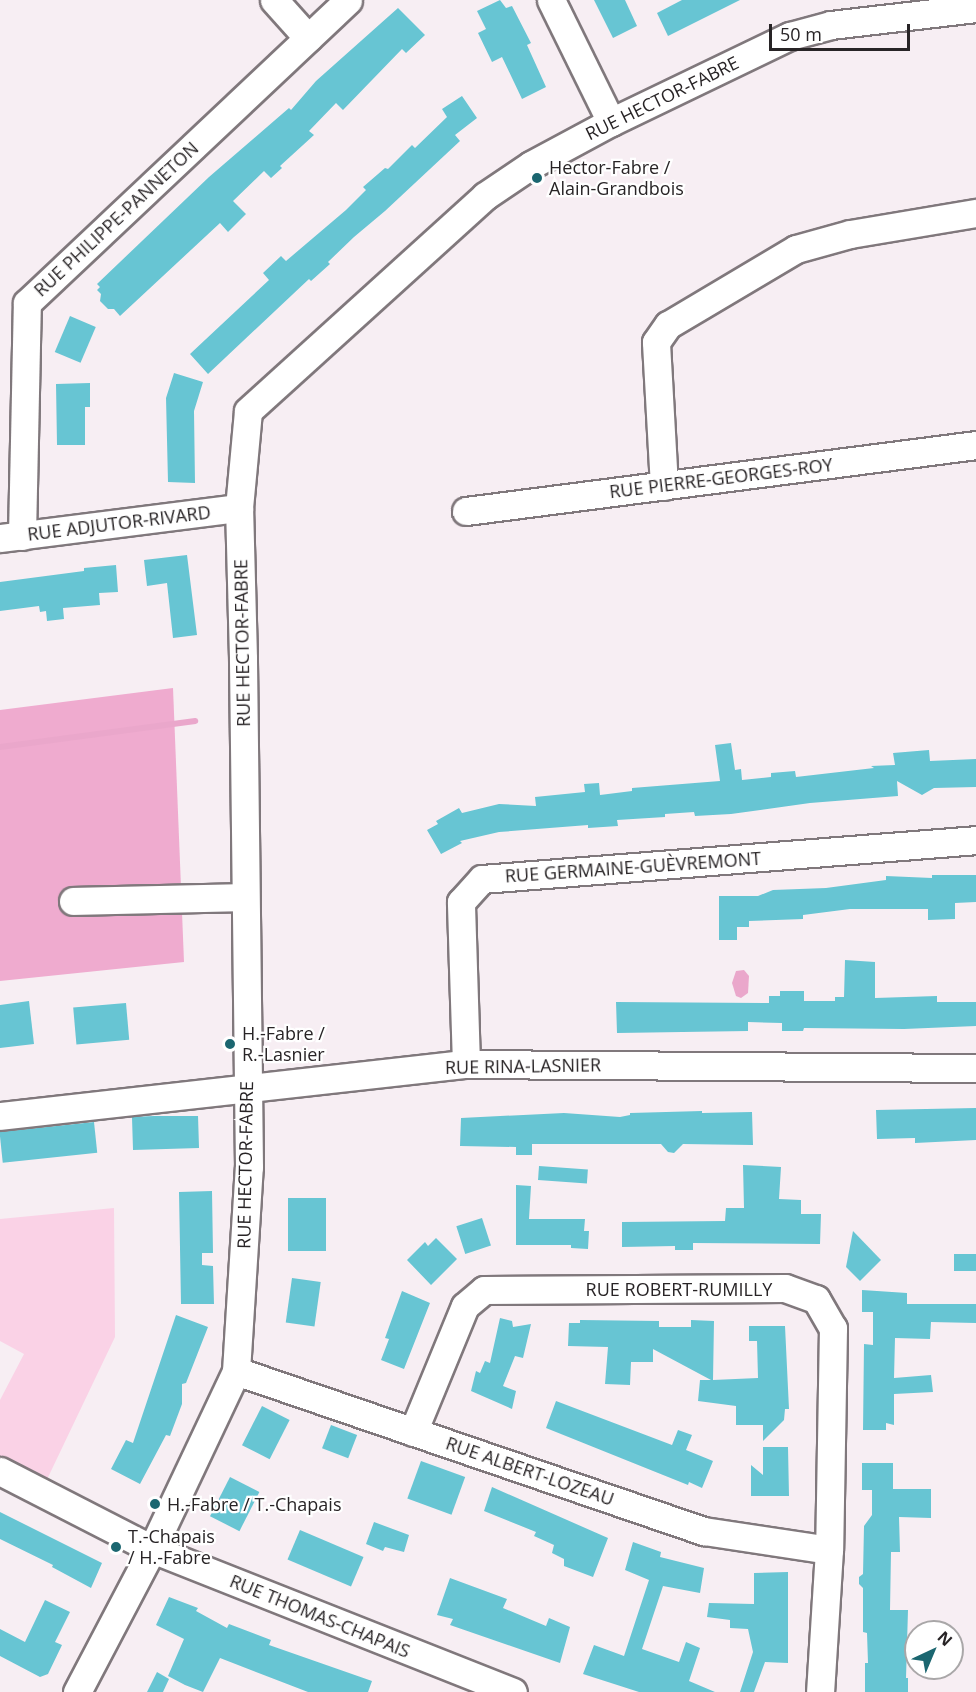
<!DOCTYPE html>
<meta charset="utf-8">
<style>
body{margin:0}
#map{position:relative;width:976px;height:1692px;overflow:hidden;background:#f7eef3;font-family:"Open Sans",sans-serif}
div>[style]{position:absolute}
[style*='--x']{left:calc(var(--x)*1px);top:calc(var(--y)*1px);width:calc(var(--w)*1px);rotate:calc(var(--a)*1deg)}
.green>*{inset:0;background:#fad2e6}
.forest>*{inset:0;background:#efabcf}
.water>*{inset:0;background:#eaa7cb}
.stream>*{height:6px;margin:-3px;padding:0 3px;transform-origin:3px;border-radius:3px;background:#eaa7cb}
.building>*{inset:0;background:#67c5d3;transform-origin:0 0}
.roads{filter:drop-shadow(2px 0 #80787c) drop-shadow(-2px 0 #80787c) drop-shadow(0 2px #80787c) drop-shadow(0 -2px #80787c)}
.minor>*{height:27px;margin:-13.5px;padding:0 13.5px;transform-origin:13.5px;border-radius:13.5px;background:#fff}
.dots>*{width:16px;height:16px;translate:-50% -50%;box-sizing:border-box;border:3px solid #fff;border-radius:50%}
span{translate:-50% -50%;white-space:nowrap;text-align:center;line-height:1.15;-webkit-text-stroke:4.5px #fff;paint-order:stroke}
.street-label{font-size:18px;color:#282426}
.poi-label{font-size:18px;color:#282426}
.left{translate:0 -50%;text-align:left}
.north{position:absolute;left:904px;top:1620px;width:60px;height:60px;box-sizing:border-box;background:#fff;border:2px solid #a9a7a8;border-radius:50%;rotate:44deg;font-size:16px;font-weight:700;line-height:24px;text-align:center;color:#282426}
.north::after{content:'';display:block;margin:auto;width:21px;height:27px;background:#1b6670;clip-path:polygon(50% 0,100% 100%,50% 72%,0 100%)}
.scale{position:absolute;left:769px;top:24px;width:141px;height:27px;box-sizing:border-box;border:3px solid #282426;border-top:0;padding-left:8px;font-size:18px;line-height:21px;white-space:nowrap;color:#282426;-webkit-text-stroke:4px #fff;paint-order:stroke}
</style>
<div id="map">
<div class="green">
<i style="clip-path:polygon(114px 1208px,115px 1337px,41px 1492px,0 1471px,0 1400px,24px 1354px,0 1341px,0 1219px)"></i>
</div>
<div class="forest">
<i style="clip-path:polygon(173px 688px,184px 962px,0 981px,0 710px)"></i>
</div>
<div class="water">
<i style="clip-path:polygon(744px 970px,749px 976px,748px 993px,741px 998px,736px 996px,732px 983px,736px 971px)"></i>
</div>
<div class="stream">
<i style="--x:0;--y:747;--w:197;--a:-7.6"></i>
</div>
<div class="building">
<i style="clip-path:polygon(500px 0,506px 8px,512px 6px,531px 43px,527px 45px,546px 87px,522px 99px,502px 57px,492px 62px,478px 33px,486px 29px,477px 11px)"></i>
<i style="clip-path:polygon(594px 0,625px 0,637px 26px,613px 38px)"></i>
<i style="clip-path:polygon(682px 0,740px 0,668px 36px,657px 13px)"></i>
<i style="clip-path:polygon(398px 8px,425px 35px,406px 53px,402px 49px,343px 110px,336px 103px,309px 131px,314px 135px,280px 166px,282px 168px,271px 178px,264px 171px,233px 201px,246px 214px,228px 232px,220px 223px,120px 316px,114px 309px,108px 309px,100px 301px,101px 294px,97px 290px,100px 287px,97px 284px,209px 177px,289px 108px,291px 110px,316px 81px)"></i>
<i style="clip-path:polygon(462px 96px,477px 118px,455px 135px,460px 141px,385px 211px,354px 237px,328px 262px,330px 264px,311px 281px,309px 279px,208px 374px,190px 354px,269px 280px,263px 273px,281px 256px,286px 261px,346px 210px,366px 190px,363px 187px,385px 168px,388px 169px,412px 145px,415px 148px,447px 117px,442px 109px)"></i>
<i style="left:70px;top:316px;width:28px;height:39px;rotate:23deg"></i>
<i style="clip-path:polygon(174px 373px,203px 382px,194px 411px,195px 483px,168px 482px,166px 398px)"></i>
<i style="clip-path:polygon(90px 383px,90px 407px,85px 407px,85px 445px,57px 445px,56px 384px)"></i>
<i style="clip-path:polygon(187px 555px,197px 635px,173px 638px,167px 583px,147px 586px,144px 560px)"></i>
<i style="clip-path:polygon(116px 565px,118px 592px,99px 593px,100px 605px,63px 608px,64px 619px,47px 621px,46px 611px,40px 612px,39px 606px,0 611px,0 582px,84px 571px,84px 568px)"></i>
<i style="clip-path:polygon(731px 743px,735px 770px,741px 769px,742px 780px,771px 777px,771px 773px,795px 771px,796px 777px,874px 768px,871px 766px,895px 765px,893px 753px,929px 750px,930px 761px,976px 759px,976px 787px,934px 788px,922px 795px,897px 781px,898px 796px,810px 803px,731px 814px,695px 816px,694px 812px,665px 814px,665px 817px,617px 820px,618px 826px,588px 828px,588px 825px,499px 832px,460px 841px,462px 843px,441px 854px,427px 830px,438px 824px,436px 821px,459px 808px,462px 813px,499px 804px,536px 806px,535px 797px,585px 792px,584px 784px,599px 783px,600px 795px,632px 791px,632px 788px,720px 781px,715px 745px)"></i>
<i style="clip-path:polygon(932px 875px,976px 875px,976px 902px,955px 903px,955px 919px,928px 920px,928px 909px,850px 909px,803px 915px,803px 919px,749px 921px,749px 927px,737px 927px,737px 940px,719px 940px,719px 896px,758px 896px,773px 890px,826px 888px,886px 880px,886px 876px,932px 878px)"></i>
<i style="clip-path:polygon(845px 960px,875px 962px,875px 998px,937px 996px,937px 1002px,976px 1002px,976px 1026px,904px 1029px,804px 1028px,803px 1031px,782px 1031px,782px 1023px,748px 1022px,748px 1031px,617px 1033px,616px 1002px,769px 1003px,769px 996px,780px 996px,780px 991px,804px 991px,804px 1001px,835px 1001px,835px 997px,844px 997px)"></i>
<i style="clip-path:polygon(29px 1001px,34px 1044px,0 1048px,0 1005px)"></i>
<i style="left:126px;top:1003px;width:37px;height:53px;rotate:85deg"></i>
<i style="clip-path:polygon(976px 1108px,976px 1140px,915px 1143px,915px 1138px,877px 1139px,876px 1110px)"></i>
<i style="clip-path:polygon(702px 1111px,702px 1113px,752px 1112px,753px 1145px,683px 1144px,674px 1153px,668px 1152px,661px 1144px,532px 1144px,532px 1155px,516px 1155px,516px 1147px,460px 1146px,461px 1118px,564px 1113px,620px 1117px,630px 1115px,630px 1113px)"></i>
<i style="clip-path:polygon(154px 1116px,198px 1116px,199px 1148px,133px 1150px,132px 1117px)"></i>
<i style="left:94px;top:1122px;width:31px;height:95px;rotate:84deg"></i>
<i style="clip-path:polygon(743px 1165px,781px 1167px,779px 1199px,801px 1200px,801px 1214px,821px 1214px,820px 1244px,693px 1243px,693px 1250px,675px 1250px,675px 1246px,622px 1247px,622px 1222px,725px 1221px,726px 1208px,744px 1208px)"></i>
<i style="left:539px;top:1166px;width:49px;height:14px;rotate:4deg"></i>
<i style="clip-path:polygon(516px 1185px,531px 1186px,529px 1219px,585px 1219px,584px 1231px,589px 1231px,588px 1249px,571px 1248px,571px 1245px,516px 1245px)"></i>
<i style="clip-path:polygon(212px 1191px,213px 1253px,202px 1253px,202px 1265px,213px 1266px,214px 1304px,181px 1304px,179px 1192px)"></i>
<i style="left:288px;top:1198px;width:38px;height:53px"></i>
<i style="left:482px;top:1218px;width:29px;height:27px;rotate:72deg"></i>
<i style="clip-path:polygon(853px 1231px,881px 1260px,860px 1281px,846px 1267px)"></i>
<i style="clip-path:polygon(436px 1238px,457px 1259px,431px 1285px,407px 1260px,425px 1242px,428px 1246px)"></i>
<i style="left:954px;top:1254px;width:22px;height:17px"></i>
<i style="left:292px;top:1278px;width:29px;height:45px;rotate:8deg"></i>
<i style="clip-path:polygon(862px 1290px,907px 1293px,907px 1304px,976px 1304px,976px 1323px,931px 1322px,930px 1339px,895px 1338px,894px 1378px,931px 1375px,933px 1392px,894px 1394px,894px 1425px,886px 1423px,886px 1430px,863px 1430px,864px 1344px,873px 1345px,873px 1312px,862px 1312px)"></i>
<i style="clip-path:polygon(402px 1291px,430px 1303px,404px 1369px,381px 1360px,389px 1339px,385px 1338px)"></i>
<i style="clip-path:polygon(176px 1315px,208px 1327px,186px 1383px,182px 1384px,182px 1404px,170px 1436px,166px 1435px,140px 1484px,111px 1469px,126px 1440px,133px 1443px)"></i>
<i style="clip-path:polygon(500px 1318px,512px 1321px,513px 1327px,531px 1324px,523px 1358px,515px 1356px,503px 1386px,516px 1391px,512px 1409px,471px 1391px,476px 1371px,480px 1373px,485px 1361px,490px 1363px)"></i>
<i style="clip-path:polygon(580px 1320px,659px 1321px,659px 1327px,691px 1327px,691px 1320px,714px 1321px,713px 1380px,758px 1378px,757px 1341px,749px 1341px,749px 1326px,785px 1326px,789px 1409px,785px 1409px,784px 1420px,763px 1441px,763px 1425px,736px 1425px,736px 1406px,698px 1401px,700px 1380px,711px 1380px,653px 1349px,653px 1362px,631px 1362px,630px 1385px,605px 1384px,608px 1347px,568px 1346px,569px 1323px,580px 1323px)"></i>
<i style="clip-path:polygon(556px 1401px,672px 1445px,678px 1430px,692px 1435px,686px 1450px,713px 1461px,702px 1488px,689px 1482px,688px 1485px,546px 1428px)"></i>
<i style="left:262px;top:1406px;width:31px;height:44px;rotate:27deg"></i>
<i style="left:331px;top:1425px;width:28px;height:25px;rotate:21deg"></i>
<i style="clip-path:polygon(763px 1447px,788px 1447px,789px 1496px,751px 1496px,751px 1465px,763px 1475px)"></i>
<i style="left:421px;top:1461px;width:47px;height:40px;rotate:20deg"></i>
<i style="clip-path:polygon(862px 1463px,893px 1463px,893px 1489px,931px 1489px,931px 1518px,899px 1517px,900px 1552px,891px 1552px,890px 1610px,908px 1610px,906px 1678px,908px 1678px,908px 1692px,865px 1692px,865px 1663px,868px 1663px,867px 1633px,863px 1632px,863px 1588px,859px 1584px,859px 1577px,863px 1574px,864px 1526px,872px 1515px,872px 1490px,862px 1490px)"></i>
<i style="left:230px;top:1477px;width:33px;height:44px;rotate:27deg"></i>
<i style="clip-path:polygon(492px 1487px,608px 1538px,593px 1577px,564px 1566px,564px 1559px,552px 1553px,554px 1545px,534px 1536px,536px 1532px,484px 1511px)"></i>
<i style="clip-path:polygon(0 1512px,102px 1563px,91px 1588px,52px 1567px,53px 1565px,0 1539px)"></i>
<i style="clip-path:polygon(374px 1522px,409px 1535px,404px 1552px,385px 1547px,383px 1551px,366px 1544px)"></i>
<i style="left:300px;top:1530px;width:69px;height:32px;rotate:23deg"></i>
<i style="clip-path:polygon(633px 1542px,661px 1552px,660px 1557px,704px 1568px,700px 1593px,663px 1586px,642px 1649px,679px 1662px,686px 1642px,700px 1648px,689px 1681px,715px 1692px,639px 1692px,583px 1674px,594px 1645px,624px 1656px,649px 1580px,625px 1570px)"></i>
<i style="clip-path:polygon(788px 1572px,788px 1663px,765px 1662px,754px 1692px,740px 1692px,753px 1652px,748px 1629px,730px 1628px,730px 1620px,707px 1617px,709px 1603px,754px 1604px,754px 1573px)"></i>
<i style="clip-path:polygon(450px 1578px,507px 1599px,503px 1608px,546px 1626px,549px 1618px,570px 1627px,560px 1663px,450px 1625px,453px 1619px,437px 1615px)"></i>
<i style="clip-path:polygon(169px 1597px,198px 1608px,196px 1611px,227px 1628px,229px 1624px,271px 1640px,269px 1645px,372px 1681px,368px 1692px,308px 1692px,220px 1658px,203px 1692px,185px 1685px,168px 1676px,184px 1639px,156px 1625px)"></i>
<i style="clip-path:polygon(45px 1600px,70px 1612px,55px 1642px,62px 1645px,48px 1674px,40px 1677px,0 1656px,0 1629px,25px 1642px)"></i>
<i style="clip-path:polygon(157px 1672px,169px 1679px,163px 1692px,147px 1692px)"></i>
</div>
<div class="roads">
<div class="minor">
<i style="--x:274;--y:0;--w:51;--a:48.2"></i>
<i style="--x:551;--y:0;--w:136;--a:63.8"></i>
<i style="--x:664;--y:486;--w:144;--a:-93.2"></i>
<i style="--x:656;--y:342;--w:21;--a:-55"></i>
<i style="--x:668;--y:325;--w:149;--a:-30.7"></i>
<i style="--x:796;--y:249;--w:56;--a:-15.5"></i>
<i style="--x:850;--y:234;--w:128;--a:-9.5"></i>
<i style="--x:466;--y:511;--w:514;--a:-7.37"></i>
<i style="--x:22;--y:536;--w:233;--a:-88.8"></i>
<i style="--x:27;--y:303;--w:441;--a:-43.3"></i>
<i style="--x:0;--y:538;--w:241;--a:-7.2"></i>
<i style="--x:73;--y:901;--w:172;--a:-1.3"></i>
<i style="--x:466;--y:1064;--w:162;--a:-91.8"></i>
<i style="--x:461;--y:902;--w:31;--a:-48"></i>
<i style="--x:482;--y:879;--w:496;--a:-4.5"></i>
<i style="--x:0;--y:1116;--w:469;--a:-6.4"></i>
<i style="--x:466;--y:1064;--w:510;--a:0.45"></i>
<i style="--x:236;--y:1371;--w:495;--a:18.9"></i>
<i style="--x:704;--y:1531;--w:126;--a:8.6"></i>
<i style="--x:413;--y:1432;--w:136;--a:-67.6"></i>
<i style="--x:465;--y:1306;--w:25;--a:-40"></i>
<i style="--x:484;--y:1290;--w:301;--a:-0.4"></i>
<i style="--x:785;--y:1288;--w:33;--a:20"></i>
<i style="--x:816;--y:1299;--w:34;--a:60"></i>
<i style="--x:833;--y:1328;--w:222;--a:91"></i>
<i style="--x:829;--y:1550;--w:142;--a:93.6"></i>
<i style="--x:0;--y:1471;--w:171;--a:27.2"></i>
<i style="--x:152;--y:1549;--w:388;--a:21.6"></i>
<i style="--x:77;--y:1692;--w:161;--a:-62.3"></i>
<i style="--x:152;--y:1549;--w:197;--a:-64.7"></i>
<i style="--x:236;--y:1371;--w:204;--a:-86.4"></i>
<i style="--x:249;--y:1167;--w:509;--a:-90.68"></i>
<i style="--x:243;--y:658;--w:150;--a:-91.5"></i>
<i style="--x:239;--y:508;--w:97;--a:-84.7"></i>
<i style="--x:248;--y:411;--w:320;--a:-42.2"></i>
<i style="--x:485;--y:196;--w:55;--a:-34"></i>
<i style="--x:531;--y:165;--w:91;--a:-28.3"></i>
<i style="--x:611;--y:122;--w:199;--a:-25.7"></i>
<i style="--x:790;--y:36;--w:42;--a:-15"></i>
<i style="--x:831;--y:25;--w:146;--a:-6.7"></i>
</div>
</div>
<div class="dots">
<i style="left:537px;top:178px;background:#1b6670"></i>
<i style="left:230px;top:1044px;background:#1b6670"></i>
<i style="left:155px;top:1504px;background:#1b6670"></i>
<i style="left:116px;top:1547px;background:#1b6670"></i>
</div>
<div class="street-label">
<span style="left:662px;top:98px;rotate:-26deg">RUE HECTOR-FABRE</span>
<span style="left:116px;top:219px;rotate:-43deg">RUE PHILIPPE-PANNETON</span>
<span style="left:721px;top:478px;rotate:-7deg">RUE PIERRE-GEORGES-ROY</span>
<span style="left:119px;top:523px;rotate:-7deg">RUE ADJUTOR-RIVARD</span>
<span style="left:242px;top:643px;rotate:-91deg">RUE HECTOR-FABRE</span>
<span style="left:633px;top:867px;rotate:-4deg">RUE GERMAINE-GUÈVREMONT</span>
<span style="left:523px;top:1066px;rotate:-1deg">RUE RINA-LASNIER</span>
<span style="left:245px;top:1165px;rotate:-89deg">RUE HECTOR-FABRE</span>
<span style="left:679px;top:1289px">RUE ROBERT-RUMILLY</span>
<span style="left:530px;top:1471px;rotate:19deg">RUE ALBERT-LOZEAU</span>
<span style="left:320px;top:1616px;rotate:22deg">RUE THOMAS-CHAPAIS</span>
</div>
<div class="poi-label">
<span class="left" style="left:549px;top:178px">Hector-Fabre /<br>Alain-Grandbois</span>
<span class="left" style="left:242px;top:1044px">H.-Fabre /<br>R.-Lasnier</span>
<span class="left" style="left:167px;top:1504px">H.-Fabre / T.-Chapais</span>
<span class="left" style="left:128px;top:1547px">T.-Chapais<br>/ H.-Fabre</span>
</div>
<div class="north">N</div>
<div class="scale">50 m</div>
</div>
